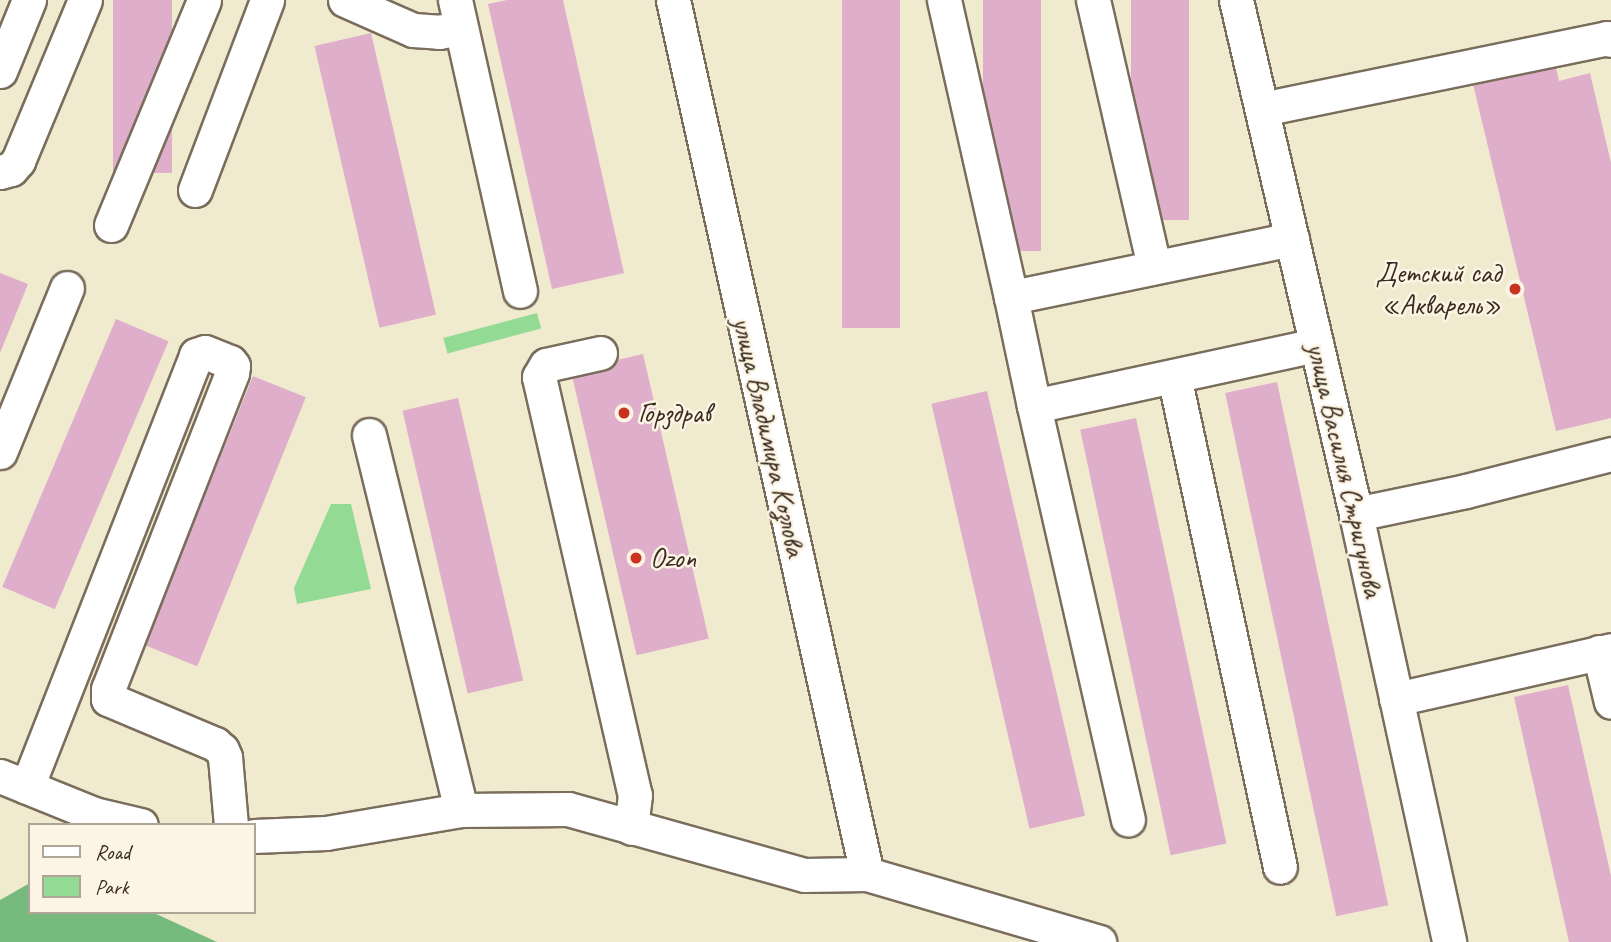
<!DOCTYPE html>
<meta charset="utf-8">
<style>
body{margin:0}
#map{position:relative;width:1611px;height:942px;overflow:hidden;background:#f0eacf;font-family:Caveat,sans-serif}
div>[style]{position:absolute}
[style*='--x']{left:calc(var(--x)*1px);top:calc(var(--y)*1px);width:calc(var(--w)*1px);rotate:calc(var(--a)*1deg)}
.green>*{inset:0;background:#93da94;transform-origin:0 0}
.forest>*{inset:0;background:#76ba7e}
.building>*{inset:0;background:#dfaeca;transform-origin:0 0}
.roads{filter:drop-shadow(2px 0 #7a6d5c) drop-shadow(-2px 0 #7a6d5c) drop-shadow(0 2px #7a6d5c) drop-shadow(0 -2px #7a6d5c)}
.minor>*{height:33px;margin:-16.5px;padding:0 16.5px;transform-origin:16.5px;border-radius:16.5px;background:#fff}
.dots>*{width:19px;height:19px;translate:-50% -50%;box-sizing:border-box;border:4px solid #fcf5e5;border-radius:50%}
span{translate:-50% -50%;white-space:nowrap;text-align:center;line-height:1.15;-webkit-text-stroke:5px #fcf5e5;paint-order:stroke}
.poi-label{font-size:28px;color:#3b2a1e}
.right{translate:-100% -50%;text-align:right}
.left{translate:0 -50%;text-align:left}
.street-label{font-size:28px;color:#3b2a1e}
.legend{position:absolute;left:28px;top:823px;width:228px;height:91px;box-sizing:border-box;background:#fcf5e5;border:2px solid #afa495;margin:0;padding:9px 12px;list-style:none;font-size:21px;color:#3b2a1e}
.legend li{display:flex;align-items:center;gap:14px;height:35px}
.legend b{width:35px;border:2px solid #afa495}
</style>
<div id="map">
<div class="green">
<i style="left:537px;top:313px;width:16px;height:97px;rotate:75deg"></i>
<i style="clip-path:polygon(331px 504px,351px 504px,371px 589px,297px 604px,294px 588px)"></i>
</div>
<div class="forest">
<i style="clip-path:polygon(30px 883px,30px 912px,152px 912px,217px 942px,0 942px,0 900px)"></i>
</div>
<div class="building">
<i style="left:113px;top:0;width:59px;height:173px"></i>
<i style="clip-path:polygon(507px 0,563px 0,624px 273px,552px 289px,488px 4px)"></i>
<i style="left:842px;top:0;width:58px;height:328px"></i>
<i style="left:983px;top:0;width:58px;height:251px"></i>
<i style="left:1131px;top:0;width:58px;height:220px"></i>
<i style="left:371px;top:33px;width:289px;height:58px;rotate:77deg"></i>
<i style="clip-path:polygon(1555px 64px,1559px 81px,1590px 73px,1611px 163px,1611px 418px,1556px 431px,1473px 84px)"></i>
<i style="clip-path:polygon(0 273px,28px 284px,0 353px)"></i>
<i style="left:116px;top:319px;width:57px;height:291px;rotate:23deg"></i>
<i style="left:643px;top:354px;width:292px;height:74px;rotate:77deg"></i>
<i style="left:253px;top:376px;width:57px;height:290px;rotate:22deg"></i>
<i style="left:1277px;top:382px;width:535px;height:53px;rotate:78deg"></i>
<i style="left:987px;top:391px;width:436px;height:57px;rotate:77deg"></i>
<i style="left:458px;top:398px;width:290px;height:57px;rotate:77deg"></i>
<i style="left:1136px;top:418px;width:435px;height:57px;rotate:78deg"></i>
<i style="clip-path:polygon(1568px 685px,1611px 876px,1611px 942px,1569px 942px,1514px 697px)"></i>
</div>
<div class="roads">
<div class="minor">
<i style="--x:345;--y:0;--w:74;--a:23.8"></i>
<i style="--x:413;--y:30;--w:26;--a:4"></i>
<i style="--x:439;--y:32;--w:21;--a:-11"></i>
<i style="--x:455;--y:0;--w:298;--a:77.4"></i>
<i style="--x:673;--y:0;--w:895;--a:77.49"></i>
<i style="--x:944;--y:0;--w:304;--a:77.3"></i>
<i style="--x:1093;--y:0;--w:274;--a:77.1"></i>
<i style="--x:1236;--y:0;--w:528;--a:76.86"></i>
<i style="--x:1356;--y:514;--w:438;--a:77.7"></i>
<i style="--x:0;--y:71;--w:77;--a:-67.8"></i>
<i style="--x:1262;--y:109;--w:352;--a:-11.6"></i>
<i style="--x:1607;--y:38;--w:4;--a:27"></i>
<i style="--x:0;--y:172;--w:11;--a:-15"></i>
<i style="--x:11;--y:169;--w:11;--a:-49"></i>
<i style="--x:18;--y:161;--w:174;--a:-67.4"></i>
<i style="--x:195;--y:190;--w:203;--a:-69.2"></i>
<i style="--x:111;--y:225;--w:243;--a:-67.5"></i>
<i style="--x:1292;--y:239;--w:287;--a:168.3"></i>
<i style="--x:1011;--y:297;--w:111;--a:78.1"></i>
<i style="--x:1034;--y:406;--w:289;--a:-12.2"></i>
<i style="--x:600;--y:353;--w:55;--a:167.5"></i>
<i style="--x:546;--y:365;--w:14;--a:120"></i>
<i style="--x:539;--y:377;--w:429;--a:77.1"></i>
<i style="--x:635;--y:795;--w:33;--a:97"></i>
<i style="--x:1174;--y:376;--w:502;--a:77.82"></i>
<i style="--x:1034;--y:406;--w:424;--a:77.2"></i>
<i style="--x:369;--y:435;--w:386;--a:76.2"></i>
<i style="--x:0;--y:452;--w:177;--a:-67.8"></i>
<i style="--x:1356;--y:514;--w:112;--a:-11.8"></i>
<i style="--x:1466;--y:491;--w:150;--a:-14.3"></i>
<i style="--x:1599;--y:652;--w:51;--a:76.5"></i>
<i style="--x:1396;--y:699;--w:221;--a:-12.8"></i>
<i style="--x:0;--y:776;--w:101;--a:22"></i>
<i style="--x:94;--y:814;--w:48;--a:13.2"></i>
<i style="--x:27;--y:787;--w:464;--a:-68.6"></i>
<i style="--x:196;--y:355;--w:9;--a:-18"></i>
<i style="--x:205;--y:352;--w:27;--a:22"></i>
<i style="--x:230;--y:362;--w:5;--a:53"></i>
<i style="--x:233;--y:366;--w:7;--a:98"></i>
<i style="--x:232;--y:373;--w:339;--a:111.4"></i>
<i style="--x:108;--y:689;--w:10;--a:90"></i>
<i style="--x:108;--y:699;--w:116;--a:22.8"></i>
<i style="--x:215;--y:744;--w:9;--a:41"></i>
<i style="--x:222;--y:750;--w:8;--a:67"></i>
<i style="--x:225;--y:757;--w:68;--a:85"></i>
<i style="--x:254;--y:836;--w:72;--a:-2.4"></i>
<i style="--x:326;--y:833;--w:137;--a:-9.7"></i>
<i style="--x:461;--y:810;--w:107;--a:-0.5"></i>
<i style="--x:568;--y:809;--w:245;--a:15.6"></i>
<i style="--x:804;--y:875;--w:63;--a:-0.9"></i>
<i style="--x:867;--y:874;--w:242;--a:16.3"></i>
</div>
</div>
<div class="dots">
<i style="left:1515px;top:289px;background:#c8321e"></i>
<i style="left:624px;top:413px;background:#c8321e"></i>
<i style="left:636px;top:558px;background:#c8321e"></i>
</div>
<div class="poi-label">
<span class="right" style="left:1501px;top:289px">Детский сад<br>«Акварель»</span>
<span class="left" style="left:638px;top:413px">Горздрав</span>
<span class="left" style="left:650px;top:558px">Ozon</span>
</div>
<div class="street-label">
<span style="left:769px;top:437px;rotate:77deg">улица Владимира Козлова</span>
<span style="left:1345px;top:470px;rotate:77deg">улица Василия Стригунова</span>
</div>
<ul class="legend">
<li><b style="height:9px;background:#fff"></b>Road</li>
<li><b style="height:19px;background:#93da94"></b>Park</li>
</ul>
</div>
